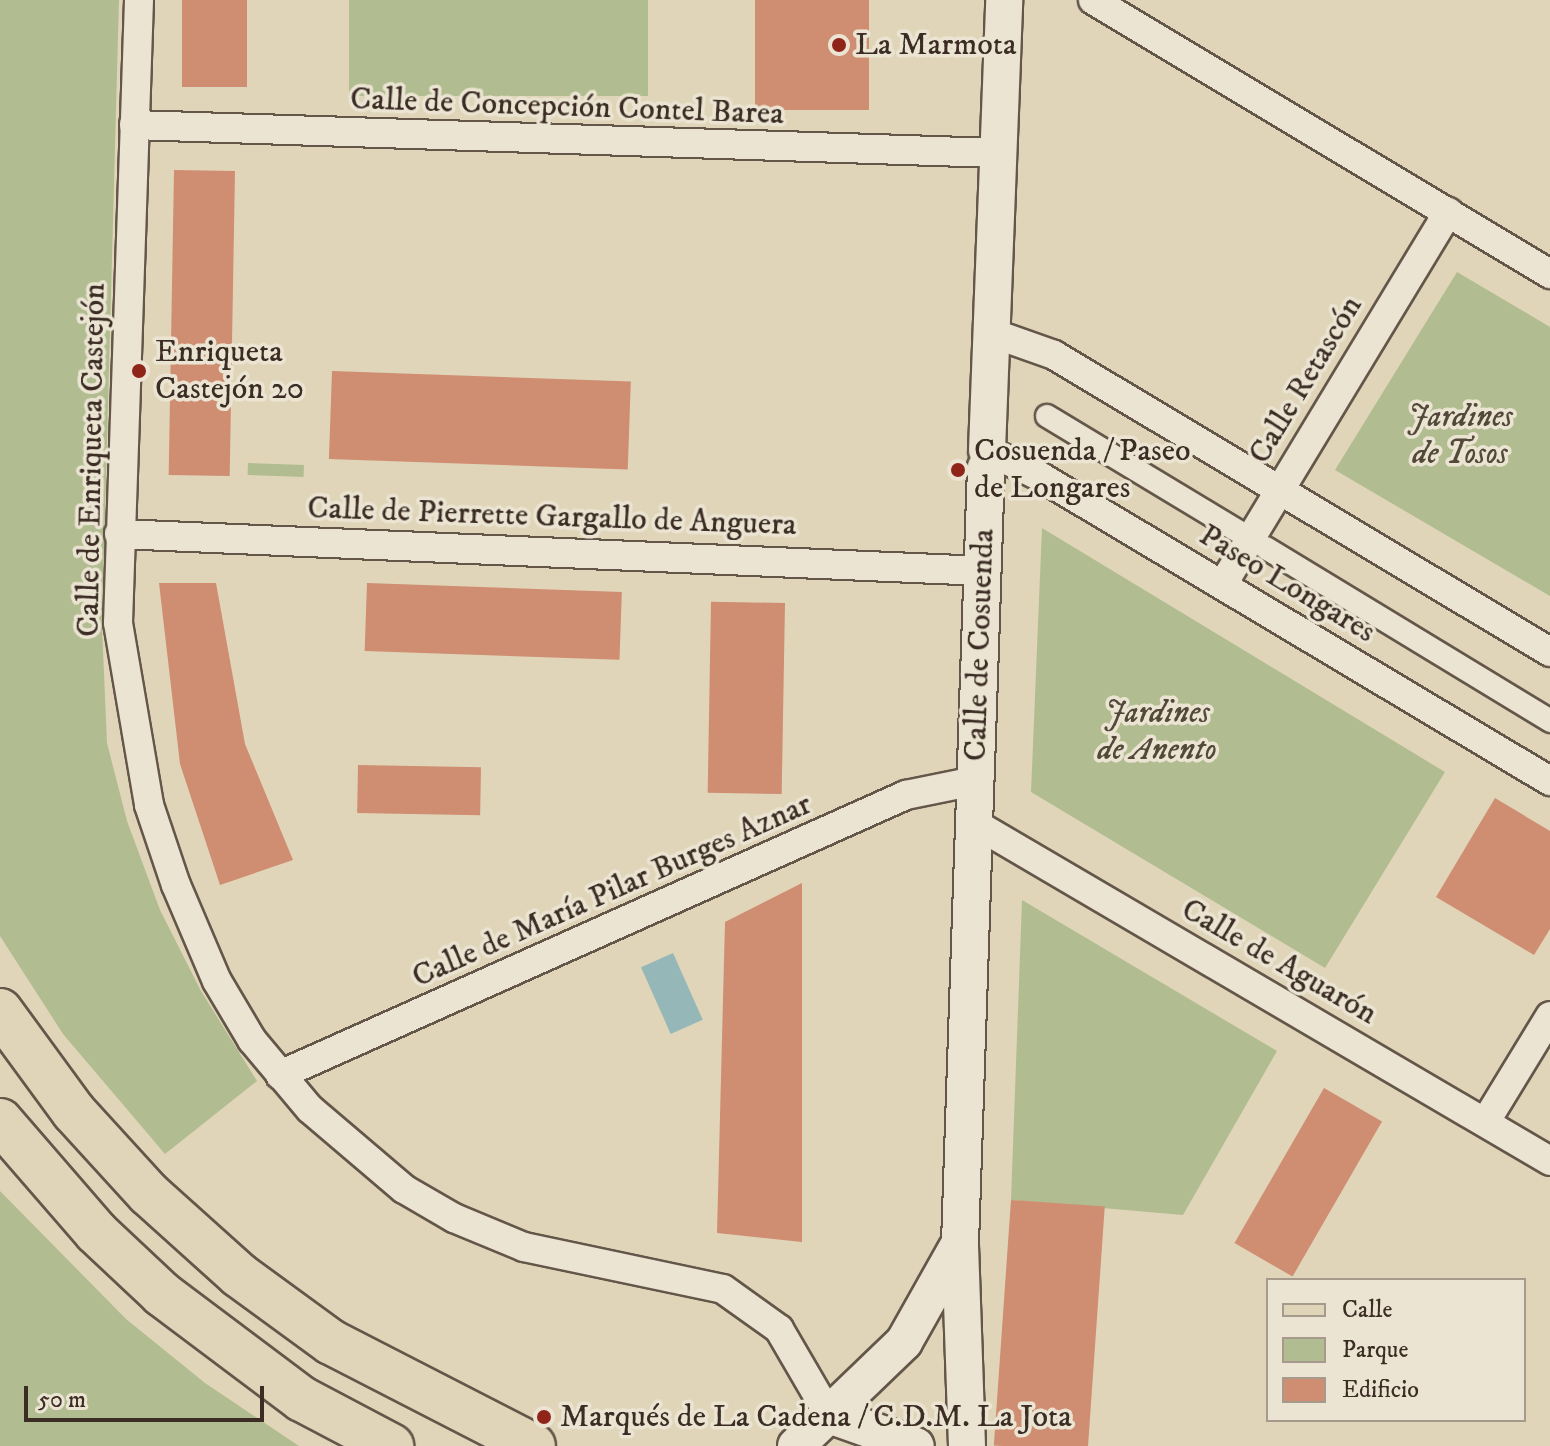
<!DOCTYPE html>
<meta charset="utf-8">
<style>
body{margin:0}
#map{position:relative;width:1550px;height:1446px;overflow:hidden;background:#e0d5b9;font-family:"IM FELL DW Pica",serif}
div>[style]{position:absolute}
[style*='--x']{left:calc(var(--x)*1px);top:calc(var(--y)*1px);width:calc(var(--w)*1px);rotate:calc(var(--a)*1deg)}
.green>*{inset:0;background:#b1bd90;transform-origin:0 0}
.water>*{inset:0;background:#96b7b8;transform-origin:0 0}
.building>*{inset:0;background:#cf8d71;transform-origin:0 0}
.roads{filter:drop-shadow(2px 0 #645649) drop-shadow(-2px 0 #645649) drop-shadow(0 2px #645649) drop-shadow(0 -2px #645649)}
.pedestrian>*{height:22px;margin:-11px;padding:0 11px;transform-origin:11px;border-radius:11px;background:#ebe4d2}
.minor>*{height:28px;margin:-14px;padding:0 14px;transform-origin:14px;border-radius:14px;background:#ebe4d2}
.tertiary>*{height:36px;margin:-18px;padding:0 18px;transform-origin:18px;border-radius:18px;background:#ebe4d2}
.primary>*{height:44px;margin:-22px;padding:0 22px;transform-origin:22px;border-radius:22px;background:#e0d5b9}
.dots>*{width:22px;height:22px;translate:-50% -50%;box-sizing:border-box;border:4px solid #ebe4d2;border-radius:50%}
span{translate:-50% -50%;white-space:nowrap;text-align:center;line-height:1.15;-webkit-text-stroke:7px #ebe4d2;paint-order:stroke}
.poi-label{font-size:32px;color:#3b2c24}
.left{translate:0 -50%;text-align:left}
.street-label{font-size:32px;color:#3b2c24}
.park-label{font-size:32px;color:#53493a;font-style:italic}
.legend{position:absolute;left:1266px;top:1278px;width:260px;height:144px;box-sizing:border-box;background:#ebe4d2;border:2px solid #a59a8c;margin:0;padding:10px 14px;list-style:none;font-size:24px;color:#3b2c24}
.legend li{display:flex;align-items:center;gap:16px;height:40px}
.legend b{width:40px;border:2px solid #a59a8c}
.scale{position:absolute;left:24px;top:1386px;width:240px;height:36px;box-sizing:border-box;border:4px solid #3b2c24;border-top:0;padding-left:10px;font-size:24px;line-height:28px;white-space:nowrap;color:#3b2c24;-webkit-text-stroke:6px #ebe4d2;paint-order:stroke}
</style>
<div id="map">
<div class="green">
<i style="clip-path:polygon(0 0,119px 0,102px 627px,107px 743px,127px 821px,160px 910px,201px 991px,257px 1081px,165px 1154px,63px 1034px,0 936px)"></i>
<i style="left:349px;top:0;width:299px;height:96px"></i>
<i style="clip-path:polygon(1457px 272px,1550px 327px,1550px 596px,1335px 470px)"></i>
<i style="left:248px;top:463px;width:56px;height:12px;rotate:2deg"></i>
<i style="clip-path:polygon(1042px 528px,1445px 772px,1325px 968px,1031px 792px)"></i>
<i style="clip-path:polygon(1022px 900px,1277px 1051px,1183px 1215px,1011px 1200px)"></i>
<i style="clip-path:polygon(0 1191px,126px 1319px,205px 1383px,299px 1446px,0 1446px)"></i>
</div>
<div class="water">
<i style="left:673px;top:953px;width:73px;height:35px;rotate:66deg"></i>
</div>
<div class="building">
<i style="left:182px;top:0;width:65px;height:87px"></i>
<i style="left:755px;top:0;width:114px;height:110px"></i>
<i style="left:235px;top:171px;width:305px;height:61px;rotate:91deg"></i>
<i style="left:332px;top:371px;width:299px;height:88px;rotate:2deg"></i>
<i style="clip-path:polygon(159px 583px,216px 583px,245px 744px,293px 860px,220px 885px,180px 764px)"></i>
<i style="left:367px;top:583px;width:255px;height:68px;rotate:2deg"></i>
<i style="left:785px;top:603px;width:191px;height:74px;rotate:91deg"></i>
<i style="left:358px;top:765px;width:123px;height:48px;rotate:1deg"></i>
<i style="clip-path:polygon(1495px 798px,1550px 831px,1550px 929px,1534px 955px,1436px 897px)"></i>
<i style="clip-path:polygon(802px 883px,802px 1242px,717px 1233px,725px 922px)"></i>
<i style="left:1324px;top:1088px;width:67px;height:179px;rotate:30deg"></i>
<i style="left:1011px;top:1200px;width:94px;height:246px;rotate:4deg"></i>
</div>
<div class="roads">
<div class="pedestrian">
<i style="--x:1047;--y:416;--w:223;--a:31.1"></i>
<i style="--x:1266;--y:548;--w:333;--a:31.3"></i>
</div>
<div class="minor">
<i style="--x:139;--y:0;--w:623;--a:91.93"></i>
<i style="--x:118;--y:623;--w:185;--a:80.3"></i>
<i style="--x:149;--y:805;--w:84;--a:71.4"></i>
<i style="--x:176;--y:885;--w:104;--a:66.9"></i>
<i style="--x:217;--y:981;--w:69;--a:59.3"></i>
<i style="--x:252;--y:1040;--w:90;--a:50"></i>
<i style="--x:310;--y:1109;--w:123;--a:40.4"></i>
<i style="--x:404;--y:1189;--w:58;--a:30.1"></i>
<i style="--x:454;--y:1218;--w:76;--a:22.5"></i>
<i style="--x:524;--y:1247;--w:203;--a:11.9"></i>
<i style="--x:723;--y:1289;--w:69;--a:35.5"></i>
<i style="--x:779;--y:1329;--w:99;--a:59.8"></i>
<i style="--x:1093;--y:0;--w:533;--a:30.95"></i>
<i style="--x:134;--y:125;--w:863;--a:1.86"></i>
<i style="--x:992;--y:333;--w:66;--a:19.5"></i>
<i style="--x:1054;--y:355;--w:578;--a:30.91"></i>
<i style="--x:986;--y:467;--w:17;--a:-87"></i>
<i style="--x:987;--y:450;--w:60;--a:26.6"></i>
<i style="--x:1041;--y:477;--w:593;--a:30.85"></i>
<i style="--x:119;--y:534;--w:864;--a:2.45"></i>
<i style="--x:1223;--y:584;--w:435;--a:-58.8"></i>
<i style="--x:974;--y:823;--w:668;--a:30.4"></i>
<i style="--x:280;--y:1075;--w:686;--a:-24.1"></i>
<i style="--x:906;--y:795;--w:70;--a:-11.5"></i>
<i style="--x:1486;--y:1121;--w:123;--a:-58.6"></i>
</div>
<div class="tertiary">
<i style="--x:987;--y:450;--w:450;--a:-87.8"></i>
<i style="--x:829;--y:1415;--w:92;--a:19.6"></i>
<i style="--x:796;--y:1446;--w:150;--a:-43.9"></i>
<i style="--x:904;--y:1342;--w:108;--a:-60.6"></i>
<i style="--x:967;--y:1446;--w:203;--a:-92"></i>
<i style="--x:960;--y:1243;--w:776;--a:-88.08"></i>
</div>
<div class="primary">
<i style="--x:0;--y:1011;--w:125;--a:53.8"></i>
<i style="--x:74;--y:1112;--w:111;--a:47.6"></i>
<i style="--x:149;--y:1194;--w:121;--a:42"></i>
<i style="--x:239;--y:1275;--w:114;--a:36.1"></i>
<i style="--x:331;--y:1342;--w:227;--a:27.2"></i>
<i style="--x:0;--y:1121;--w:147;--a:49.1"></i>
<i style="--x:96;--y:1232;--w:91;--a:43.2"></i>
<i style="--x:162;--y:1294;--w:175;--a:36.9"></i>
<i style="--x:302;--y:1399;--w:101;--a:27.8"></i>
</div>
</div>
<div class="dots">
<i style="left:839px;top:45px;background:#8f2418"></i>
<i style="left:139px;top:371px;background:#8f2418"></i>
<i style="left:958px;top:470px;background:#8f2418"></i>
<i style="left:544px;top:1417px;background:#8f2418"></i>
</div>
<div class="poi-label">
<span class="left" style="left:855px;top:45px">La Marmota</span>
<span class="left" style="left:155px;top:371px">Enriqueta<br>Castejón 20</span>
<span class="left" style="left:974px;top:470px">Cosuenda / Paseo<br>de Longares</span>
<span class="left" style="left:560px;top:1417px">Marqués de La Cadena / C.D.M. La Jota</span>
</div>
<div class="street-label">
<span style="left:567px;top:107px;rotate:2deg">Calle de Concepción Contel Barea</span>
<span style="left:1306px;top:380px;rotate:-59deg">Calle Retascón</span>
<span style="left:92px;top:460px;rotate:-89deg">Calle de Enriqueta Castejón</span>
<span style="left:552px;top:517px;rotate:2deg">Calle de Pierrette Gargallo de Anguera</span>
<span style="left:1287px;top:584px;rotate:31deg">Paseo Longares</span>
<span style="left:980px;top:645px;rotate:-88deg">Calle de Cosuenda</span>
<span style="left:612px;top:891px;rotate:-24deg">Calle de María Pilar Burges Aznar</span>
<span style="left:1279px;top:962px;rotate:30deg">Calle de Aguarón</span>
</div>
<div class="park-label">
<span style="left:1460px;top:436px">Jardines<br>de Tosos</span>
<span style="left:1157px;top:732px">Jardines<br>de Anento</span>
</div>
<ul class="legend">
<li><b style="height:10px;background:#e0d5b9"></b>Calle</li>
<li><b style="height:22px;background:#b1bd90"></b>Parque</li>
<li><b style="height:22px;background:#cf8d71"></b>Edificio</li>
</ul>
<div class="scale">50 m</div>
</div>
